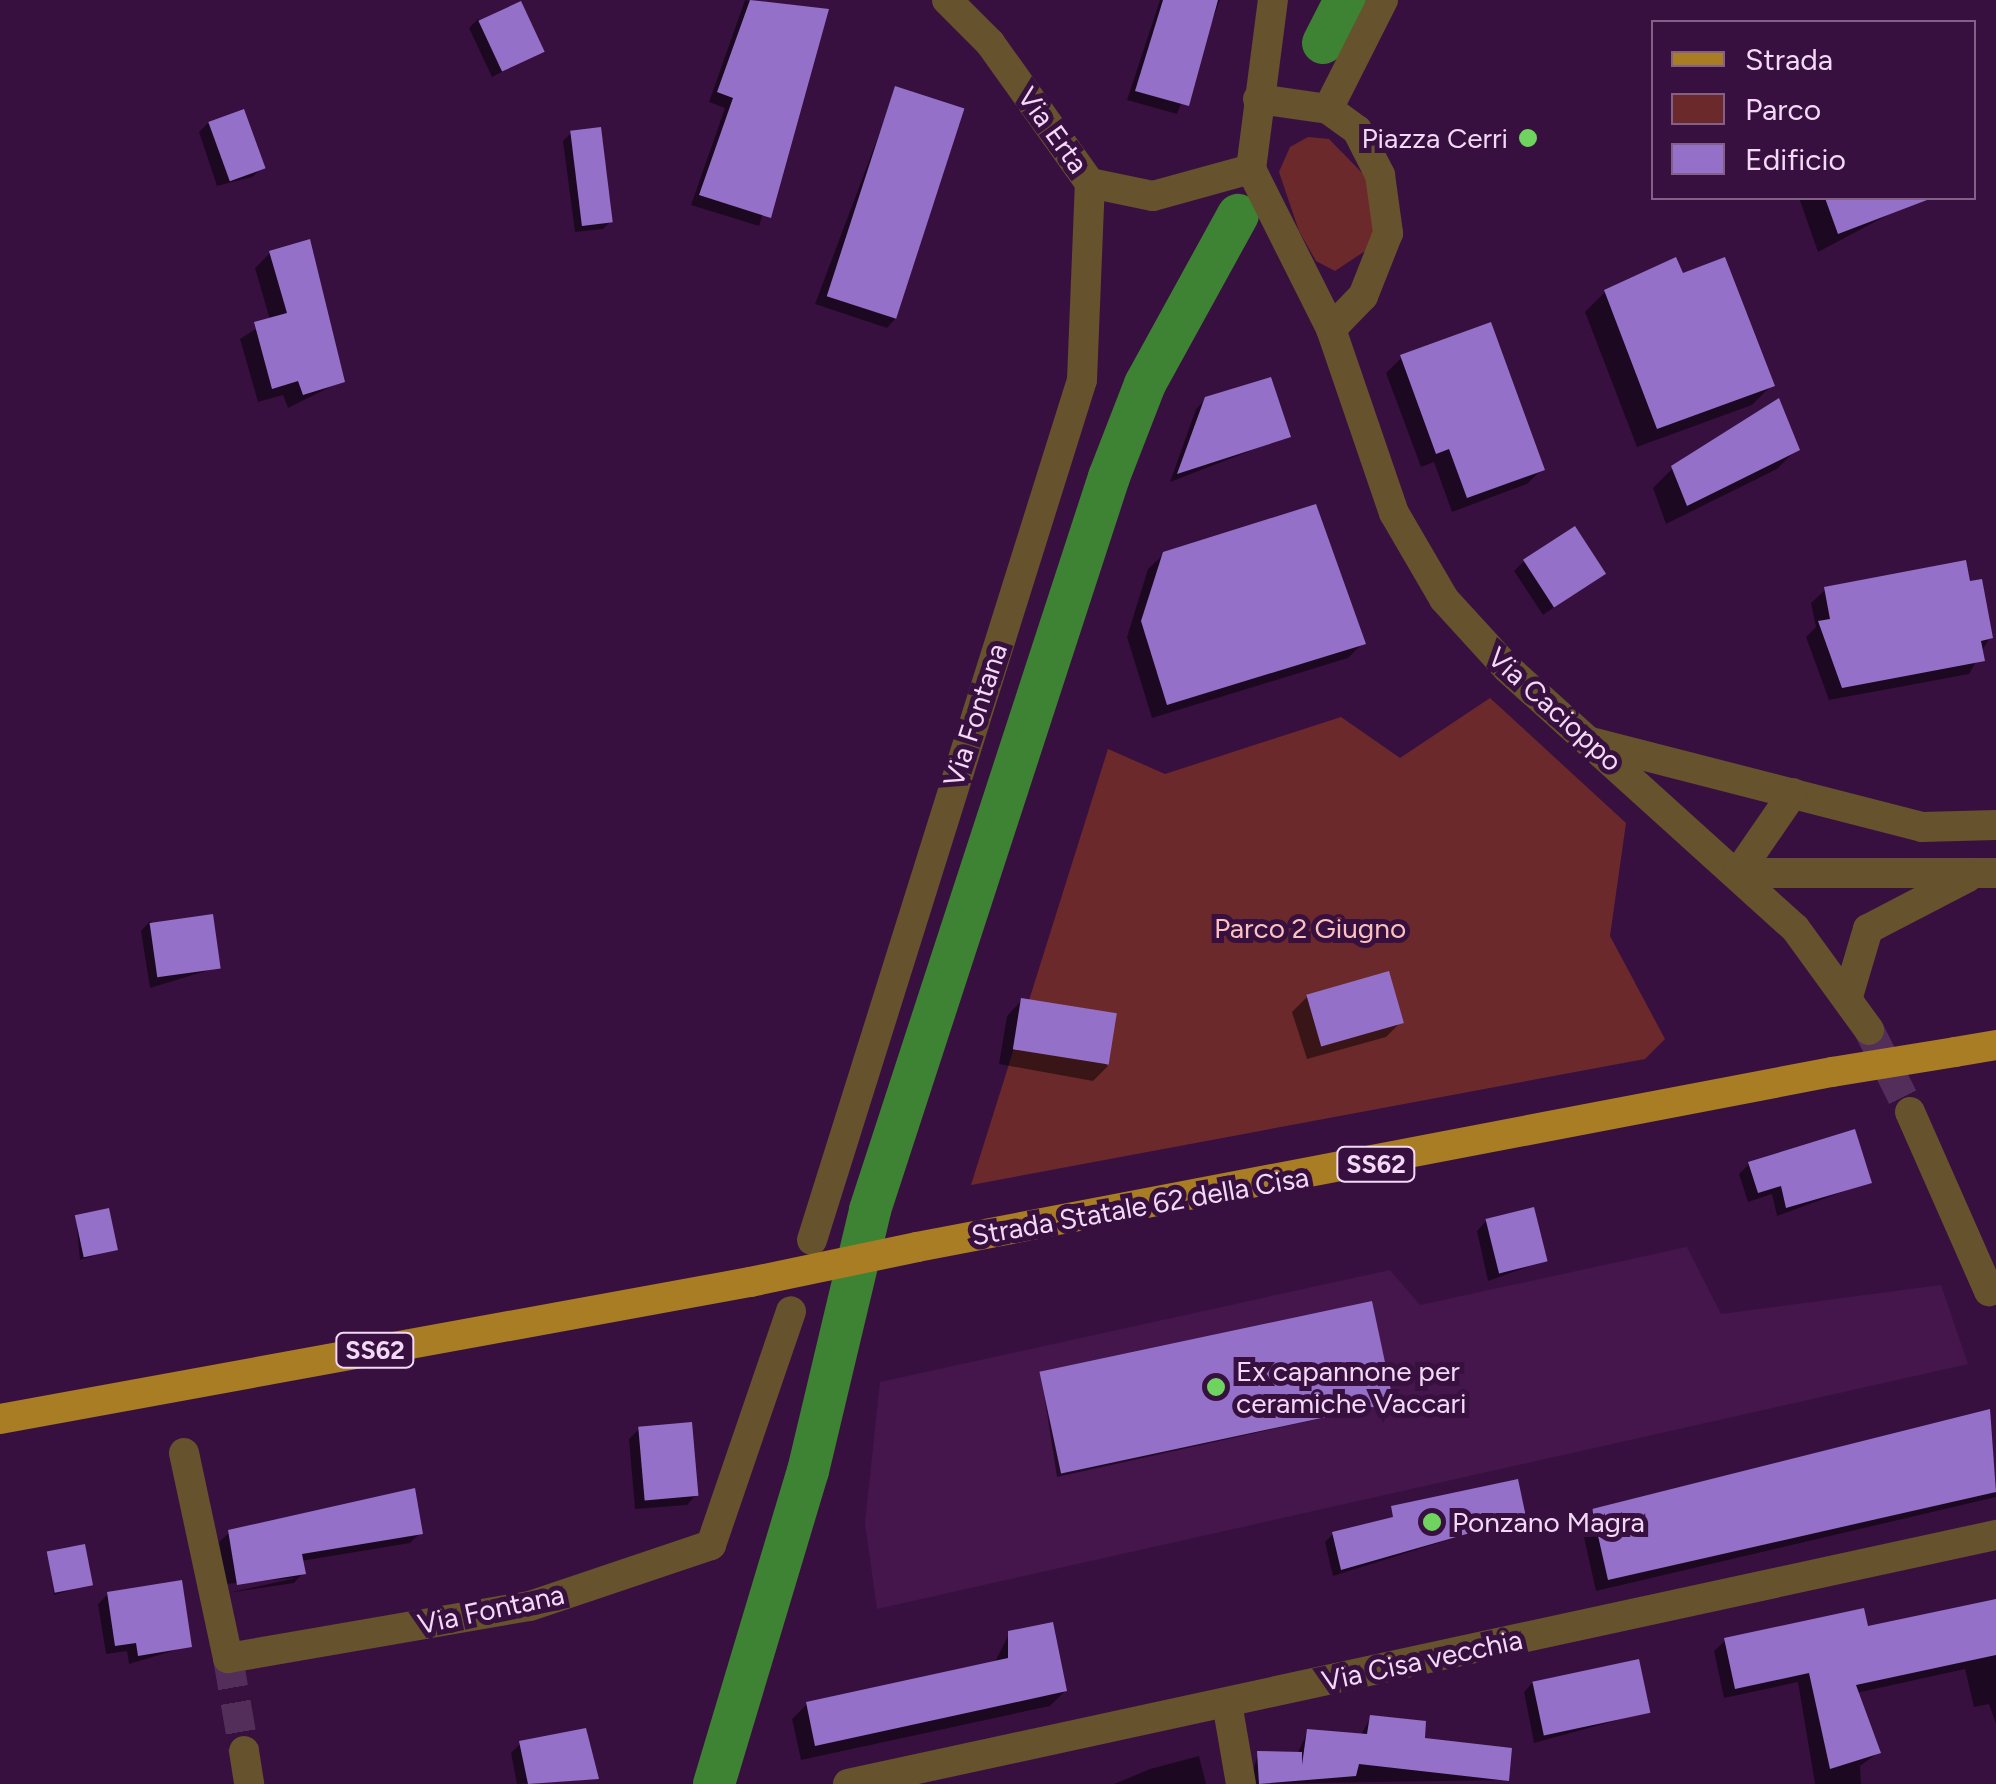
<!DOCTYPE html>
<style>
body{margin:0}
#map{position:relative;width:1996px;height:1784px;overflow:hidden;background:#38103f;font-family:Figtree,sans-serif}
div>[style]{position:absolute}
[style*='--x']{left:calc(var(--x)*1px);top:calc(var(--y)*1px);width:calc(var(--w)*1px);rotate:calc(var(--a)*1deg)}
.built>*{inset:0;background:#44164c}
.green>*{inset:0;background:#6c292b}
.shadow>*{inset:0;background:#0007}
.canal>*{height:42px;margin:-21px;padding:0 21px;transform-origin:21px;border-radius:21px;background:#3d8333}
.building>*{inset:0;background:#9470c9;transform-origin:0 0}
.minor-tunnel>*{height:30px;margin-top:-15px;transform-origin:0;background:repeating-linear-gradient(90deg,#542e5a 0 30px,transparent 0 45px)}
.minor>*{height:30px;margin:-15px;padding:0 15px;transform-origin:15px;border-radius:15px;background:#66522c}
.primary>*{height:30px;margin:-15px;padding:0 15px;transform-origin:15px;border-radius:15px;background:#a87d23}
.primary-bridge>*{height:30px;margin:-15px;padding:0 15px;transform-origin:15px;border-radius:15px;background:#a87d23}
.dots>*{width:28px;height:28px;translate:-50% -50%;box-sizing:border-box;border:5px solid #38103f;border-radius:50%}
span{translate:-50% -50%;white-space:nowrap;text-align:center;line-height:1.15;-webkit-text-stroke:10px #38103f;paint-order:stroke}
.shield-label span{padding:2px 8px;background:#38103f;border:2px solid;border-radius:8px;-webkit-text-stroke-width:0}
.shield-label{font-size:25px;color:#f2d9f6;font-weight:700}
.street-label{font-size:28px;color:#f2d9f6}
.poi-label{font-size:28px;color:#f2d9f6}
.right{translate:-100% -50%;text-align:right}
.left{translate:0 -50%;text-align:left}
.park-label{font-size:28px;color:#fac1be}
.legend{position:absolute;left:1651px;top:20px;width:325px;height:180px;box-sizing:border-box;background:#38103f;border:2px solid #826088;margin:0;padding:12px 18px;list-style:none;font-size:30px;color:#f2d9f6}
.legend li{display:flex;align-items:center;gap:20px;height:50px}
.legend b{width:50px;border:2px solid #826088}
</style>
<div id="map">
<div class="built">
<i style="clip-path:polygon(1687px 1247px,1721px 1314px,1941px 1285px,1968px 1364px,877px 1609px,865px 1523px,880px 1382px,1390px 1270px,1420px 1305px)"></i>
</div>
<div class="green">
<i style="clip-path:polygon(1308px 137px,1329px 139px,1370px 181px,1376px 225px,1368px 249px,1335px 271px,1316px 261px,1299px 231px,1279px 172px,1290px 147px)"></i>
<i style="clip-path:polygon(1490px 698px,1626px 823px,1610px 936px,1665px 1039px,1645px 1059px,971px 1185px,1108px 749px,1165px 774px,1341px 717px,1400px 758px)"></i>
</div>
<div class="shadow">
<i style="clip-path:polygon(745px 0,826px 10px,759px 226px,691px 205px,725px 108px,709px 102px)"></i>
<i style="clip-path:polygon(1160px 0,1220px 0,1177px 114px,1127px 100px)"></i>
<i style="clip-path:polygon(478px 19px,542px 51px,492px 77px,469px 28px)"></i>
<i style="clip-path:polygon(896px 89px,896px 318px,887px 328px,815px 304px)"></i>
<i style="clip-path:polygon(209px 122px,262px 168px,252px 177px,217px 186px,199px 132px)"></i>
<i style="clip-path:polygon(571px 133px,611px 221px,603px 229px,575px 232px,563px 141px)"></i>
<i style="clip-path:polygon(1799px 198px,1920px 198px,1818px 252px)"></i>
<i style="clip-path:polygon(270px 253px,342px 381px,288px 408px,283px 395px,258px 402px,240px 339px,270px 320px,255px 268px)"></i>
<i style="clip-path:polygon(1682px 276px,1772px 385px,1752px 405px,1637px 447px,1585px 312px,1605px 292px)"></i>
<i style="clip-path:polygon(1401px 358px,1542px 469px,1527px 484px,1452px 512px,1434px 462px,1421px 467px,1386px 373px)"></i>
<i style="clip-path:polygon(1206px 399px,1289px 436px,1170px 482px,1196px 409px)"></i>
<i style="clip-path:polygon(1797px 449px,1777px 469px,1666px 524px,1653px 488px,1673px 468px)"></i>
<i style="clip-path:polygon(1164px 554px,1363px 643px,1348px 658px,1152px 718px,1127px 637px,1148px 569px)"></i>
<i style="clip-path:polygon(1524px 561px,1603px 574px,1543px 615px,1514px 571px)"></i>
<i style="clip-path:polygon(1968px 584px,1990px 637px,1969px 674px,1829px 700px,1806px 637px,1816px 627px,1811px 603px,1825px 590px)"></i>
<i style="clip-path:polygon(150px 921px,219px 967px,150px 988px,141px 931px)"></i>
<i style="clip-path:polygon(1307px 997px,1401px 1022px,1386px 1037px,1307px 1059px,1292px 1012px)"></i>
<i style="clip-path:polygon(1022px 1000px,1108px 1066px,1093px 1081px,999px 1064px,1007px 1016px)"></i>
<i style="clip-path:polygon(1749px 1164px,1869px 1182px,1777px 1216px,1772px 1194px,1748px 1202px,1739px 1174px)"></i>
<i style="clip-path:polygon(76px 1218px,115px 1249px,80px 1260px)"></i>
<i style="clip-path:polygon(1486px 1221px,1544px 1261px,1488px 1281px,1477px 1231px)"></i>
<i style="clip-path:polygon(1041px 1374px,1391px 1403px,1057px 1477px)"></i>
<i style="clip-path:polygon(1989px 1412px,1996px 1497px,1596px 1591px,1581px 1524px,1593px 1512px)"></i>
<i style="clip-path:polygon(639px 1429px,696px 1495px,687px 1505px,635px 1509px,629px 1439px)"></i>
<i style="clip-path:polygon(1524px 1516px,1333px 1576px,1325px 1542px,1333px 1534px)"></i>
<i style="clip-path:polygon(229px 1533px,420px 1533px,410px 1543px,301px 1561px,303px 1573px,294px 1583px,228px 1593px,296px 1578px,226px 1584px,219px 1542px)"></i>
<i style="clip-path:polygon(48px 1554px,91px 1584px,54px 1595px)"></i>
<i style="clip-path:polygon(108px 1594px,189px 1646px,129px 1664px,127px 1651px,106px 1654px,98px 1604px)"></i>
<i style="clip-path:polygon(1996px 1601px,1996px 1724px,1989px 1704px,1974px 1707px,1965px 1669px,1856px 1693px,1878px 1753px,1860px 1766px,1861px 1784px,1815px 1784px,1798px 1682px,1724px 1698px,1714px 1651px,1726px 1640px,1866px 1629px)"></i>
<i style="clip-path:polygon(1009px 1634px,1065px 1691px,1050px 1706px,801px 1760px,792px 1719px,807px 1704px,994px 1664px)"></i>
<i style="clip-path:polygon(1533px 1682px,1647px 1712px,1534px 1743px,1524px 1692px)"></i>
<i style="clip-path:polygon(1371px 1717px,1422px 1741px,1507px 1780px,1249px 1784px,1258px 1754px,1297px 1754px,1308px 1731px,1360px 1736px)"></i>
<i style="clip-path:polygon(521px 1743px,596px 1779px,517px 1784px,511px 1753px)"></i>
<i style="clip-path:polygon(1199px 1756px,1206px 1784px,1114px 1784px,1150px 1769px)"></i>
</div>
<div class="canal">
<i style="--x:1323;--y:43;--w:48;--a:-62.9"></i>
<i style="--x:714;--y:1784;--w:327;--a:-73.3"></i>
<i style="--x:808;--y:1471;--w:268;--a:-76.6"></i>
<i style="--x:870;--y:1210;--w:771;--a:-71.94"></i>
<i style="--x:1109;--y:477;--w:100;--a:-68.8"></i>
<i style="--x:1145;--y:384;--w:193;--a:-61.2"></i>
</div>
<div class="building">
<i style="clip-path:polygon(750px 0,829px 9px,771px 218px,699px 195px,733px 98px,717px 92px)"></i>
<i style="clip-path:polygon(1163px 0,1218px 0,1189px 106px,1135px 91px)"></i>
<i style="left:521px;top:1px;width:56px;height:47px;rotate:65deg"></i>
<i style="left:895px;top:86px;width:73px;height:221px;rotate:18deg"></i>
<i style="left:244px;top:109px;width:63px;height:38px;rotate:70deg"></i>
<i style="left:601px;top:127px;width:96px;height:31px;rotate:83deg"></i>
<i style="clip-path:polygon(1825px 198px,1926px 198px,1927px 200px,1838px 234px)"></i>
<i style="clip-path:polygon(310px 239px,345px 382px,303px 395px,298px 381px,272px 389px,254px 322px,287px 313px,269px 251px)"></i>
<i style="clip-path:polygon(1676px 257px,1683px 273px,1725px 257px,1775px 386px,1657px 429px,1604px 290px)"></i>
<i style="clip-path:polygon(1491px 322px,1545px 470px,1467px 498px,1449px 449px,1436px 454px,1400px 355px)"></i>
<i style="clip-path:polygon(1271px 377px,1291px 437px,1177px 474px,1205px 397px)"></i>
<i style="clip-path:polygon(1779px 398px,1800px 450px,1687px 506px,1671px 466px)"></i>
<i style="clip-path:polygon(1316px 504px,1366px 644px,1167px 705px,1141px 621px,1163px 552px)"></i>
<i style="left:1575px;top:526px;width:57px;height:62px;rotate:57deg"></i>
<i style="clip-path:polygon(1966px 560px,1970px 581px,1982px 579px,1993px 638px,1981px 641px,1985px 661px,1842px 688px,1818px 621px,1830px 619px,1824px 587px)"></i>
<i style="left:213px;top:914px;width:55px;height:64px;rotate:82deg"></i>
<i style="left:1389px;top:971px;width:54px;height:86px;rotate:74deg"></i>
<i style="left:1021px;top:998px;width:97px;height:52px;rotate:9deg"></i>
<i style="clip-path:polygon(1855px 1129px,1872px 1183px,1786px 1208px,1781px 1186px,1758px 1193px,1748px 1162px)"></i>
<i style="left:1534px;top:1207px;width:56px;height:50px;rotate:76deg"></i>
<i style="left:109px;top:1208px;width:43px;height:35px;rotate:78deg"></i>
<i style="left:1372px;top:1301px;width:104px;height:340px;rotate:78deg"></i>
<i style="clip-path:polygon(1990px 1409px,1996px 1492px,1608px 1580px,1592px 1509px)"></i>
<i style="left:692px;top:1422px;width:74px;height:54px;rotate:85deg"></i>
<i style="clip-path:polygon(1518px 1479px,1526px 1517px,1341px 1570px,1332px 1532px,1393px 1517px,1391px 1506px)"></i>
<i style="clip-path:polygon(415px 1488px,423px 1534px,302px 1554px,306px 1574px,237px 1585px,228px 1530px)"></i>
<i style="left:85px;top:1544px;width:42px;height:39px;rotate:79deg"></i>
<i style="clip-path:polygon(182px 1580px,192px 1647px,138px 1656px,136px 1643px,115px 1646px,107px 1592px)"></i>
<i style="clip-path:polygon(1996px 1599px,1996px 1655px,1856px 1685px,1881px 1753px,1830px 1769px,1809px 1673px,1735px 1689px,1724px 1638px,1864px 1608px,1868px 1626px)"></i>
<i style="clip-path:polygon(1053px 1622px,1067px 1691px,815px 1746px,806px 1702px,1008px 1658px,1008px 1631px)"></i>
<i style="left:1639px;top:1659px;width:55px;height:109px;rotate:78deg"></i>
<i style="clip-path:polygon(1370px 1715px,1426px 1721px,1425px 1738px,1512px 1748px,1509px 1781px,1359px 1764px,1356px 1776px,1259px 1784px,1257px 1751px,1302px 1752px,1302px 1765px,1307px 1729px,1367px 1734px)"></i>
<i style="clip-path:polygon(586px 1728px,599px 1779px,528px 1784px,519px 1741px)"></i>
</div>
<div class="minor-tunnel">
<i style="--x:1869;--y:1030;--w:92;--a:63.4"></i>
<i style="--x:228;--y:1658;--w:94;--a:80.2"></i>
</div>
<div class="minor">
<i style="--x:947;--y:0;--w:61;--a:45"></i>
<i style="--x:990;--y:43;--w:172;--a:54.5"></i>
<i style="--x:1090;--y:183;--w:64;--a:11.7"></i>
<i style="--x:1153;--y:196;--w:102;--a:-15.4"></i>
<i style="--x:1251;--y:169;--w:179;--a:63.4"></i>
<i style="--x:1331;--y:329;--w:194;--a:71.1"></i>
<i style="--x:1394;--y:513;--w:99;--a:59.8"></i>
<i style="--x:1444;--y:599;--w:93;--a:47.6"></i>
<i style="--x:1507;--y:668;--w:388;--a:42.1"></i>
<i style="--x:1795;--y:928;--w:126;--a:54"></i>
<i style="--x:1258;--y:99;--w:71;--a:8.1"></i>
<i style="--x:1328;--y:109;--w:36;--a:36"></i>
<i style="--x:1357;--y:130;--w:51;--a:62.9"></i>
<i style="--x:1380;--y:175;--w:59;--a:82.1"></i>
<i style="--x:1388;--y:233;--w:68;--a:111.6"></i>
<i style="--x:1363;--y:296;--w:46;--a:134.1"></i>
<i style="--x:1328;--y:109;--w:122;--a:-63.2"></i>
<i style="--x:1251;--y:169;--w:170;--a:-82.6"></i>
<i style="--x:1591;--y:742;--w:342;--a:14.4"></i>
<i style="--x:1922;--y:827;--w:74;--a:-1.5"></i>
<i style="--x:1738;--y:873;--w:258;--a:0"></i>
<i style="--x:1738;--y:873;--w:97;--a:-55.5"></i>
<i style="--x:1849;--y:993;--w:67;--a:-73.5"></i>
<i style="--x:1868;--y:929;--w:113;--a:-27.5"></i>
<i style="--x:1910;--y:1112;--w:196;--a:66.2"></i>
<i style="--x:812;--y:1240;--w:901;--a:-72.57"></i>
<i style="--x:1082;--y:380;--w:197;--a:-87.7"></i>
<i style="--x:184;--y:1453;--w:210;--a:77.9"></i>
<i style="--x:228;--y:1658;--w:306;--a:-9.8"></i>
<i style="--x:530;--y:1606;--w:191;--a:-18.6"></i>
<i style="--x:711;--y:1545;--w:247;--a:-71.1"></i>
<i style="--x:1227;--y:1703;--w:82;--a:80.2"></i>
<i style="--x:244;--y:1751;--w:33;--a:81"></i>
<i style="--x:848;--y:1784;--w:1175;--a:-12.24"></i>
</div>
<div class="primary">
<i style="--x:1955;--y:1052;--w:42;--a:-9.7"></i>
<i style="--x:917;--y:1247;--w:932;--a:-10.83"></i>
<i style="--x:0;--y:1419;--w:762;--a:-10.35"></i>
</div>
<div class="primary-bridge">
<i style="--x:1832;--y:1072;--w:125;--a:-9.2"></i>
<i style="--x:750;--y:1282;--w:171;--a:-11.8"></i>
</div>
<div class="dots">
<i style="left:1528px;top:138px;background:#6fd360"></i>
<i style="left:1216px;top:1387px;background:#6fd360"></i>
<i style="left:1432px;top:1522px;background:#6fd360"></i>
</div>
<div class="shield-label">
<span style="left:1376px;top:1164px">SS62</span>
<span style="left:375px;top:1350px">SS62</span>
</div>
<div class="street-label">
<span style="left:1053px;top:130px;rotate:54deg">Via Erta</span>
<span style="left:1555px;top:709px;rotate:42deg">Via Cacioppo</span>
<span style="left:975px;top:715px;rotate:-72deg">Via Fontana</span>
<span style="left:1140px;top:1206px;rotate:-10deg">Strada Statale 62 della Cisa</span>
<span style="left:491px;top:1609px;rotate:-12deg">Via Fontana</span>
<span style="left:1422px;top:1660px;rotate:-12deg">Via Cisa vecchia</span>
</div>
<div class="poi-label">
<span class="right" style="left:1508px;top:138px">Piazza Cerri</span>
<span class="left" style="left:1236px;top:1387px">Ex capannone per<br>ceramiche Vaccari</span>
<span class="left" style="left:1452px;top:1522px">Ponzano Magra</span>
</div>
<div class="park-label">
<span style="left:1310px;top:928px">Parco 2 Giugno</span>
</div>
<ul class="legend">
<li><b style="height:12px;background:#a87d23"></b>Strada</li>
<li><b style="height:28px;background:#6c292b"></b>Parco</li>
<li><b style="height:28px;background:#9470c9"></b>Edificio</li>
</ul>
</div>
